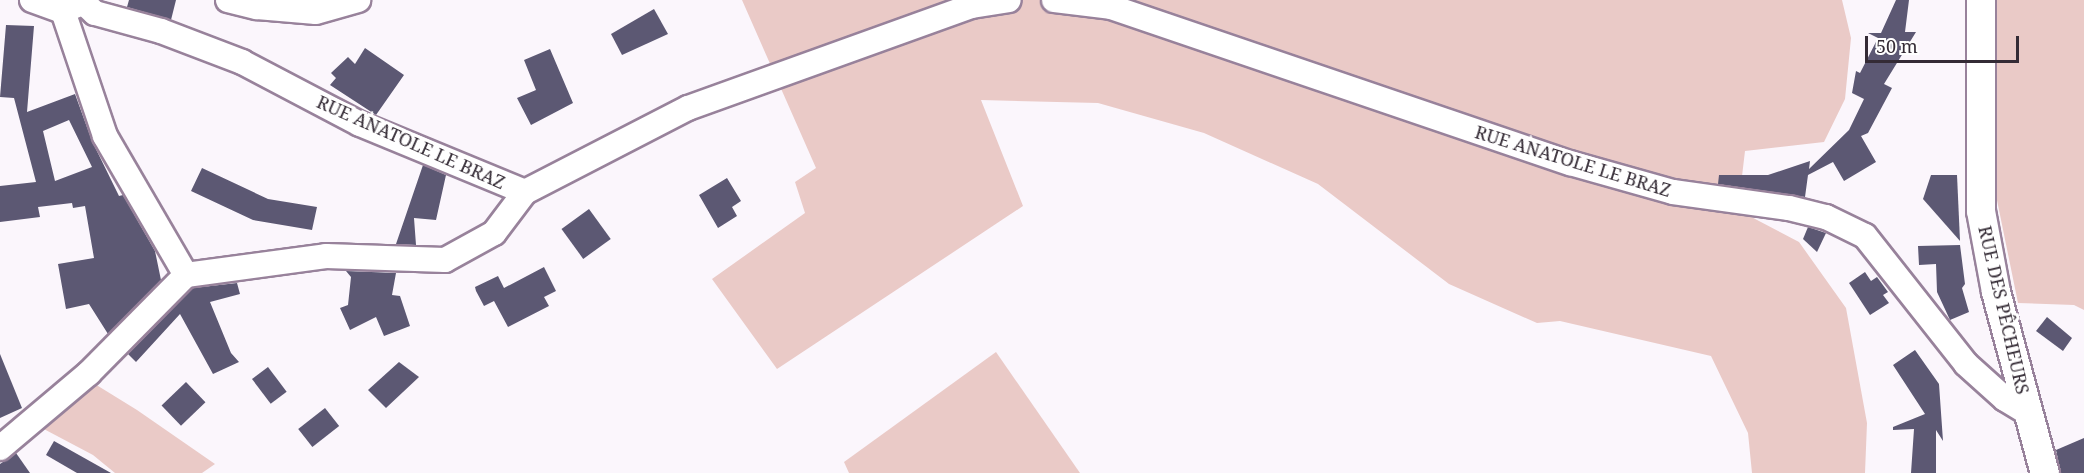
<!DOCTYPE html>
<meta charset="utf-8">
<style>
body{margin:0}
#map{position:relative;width:2084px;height:473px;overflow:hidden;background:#fbf6fc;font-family:"Noto Serif",serif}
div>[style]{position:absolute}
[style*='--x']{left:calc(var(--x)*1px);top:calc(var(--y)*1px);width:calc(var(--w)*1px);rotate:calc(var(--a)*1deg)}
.green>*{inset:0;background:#eacac7}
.building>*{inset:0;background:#5c5873;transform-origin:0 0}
.roads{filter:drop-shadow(2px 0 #98829b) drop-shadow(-2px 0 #98829b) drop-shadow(0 2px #98829b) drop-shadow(0 -2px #98829b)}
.minor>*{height:24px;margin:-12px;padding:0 12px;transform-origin:12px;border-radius:12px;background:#fff}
.tertiary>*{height:28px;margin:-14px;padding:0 14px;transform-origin:14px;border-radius:14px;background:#fff}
span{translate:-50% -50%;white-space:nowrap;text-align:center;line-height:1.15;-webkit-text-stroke:6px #fff;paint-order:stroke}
.street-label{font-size:18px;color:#342b35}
.scale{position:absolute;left:1865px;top:36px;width:154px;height:27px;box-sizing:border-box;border:3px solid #342b35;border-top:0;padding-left:8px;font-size:18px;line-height:21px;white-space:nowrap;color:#342b35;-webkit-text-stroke:4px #fff;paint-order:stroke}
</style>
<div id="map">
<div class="green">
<i style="clip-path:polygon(742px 0,1842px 0,1851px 38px,1845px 99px,1824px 142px,1745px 151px,1738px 210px,1799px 242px,1846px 308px,1867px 423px,1865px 473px,1752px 473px,1748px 433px,1711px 356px,1560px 321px,1537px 323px,1449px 284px,1318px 184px,1204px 133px,1098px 103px,981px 100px,1023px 206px,777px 369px,712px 279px,805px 213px,795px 182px,816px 168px)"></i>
<i style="clip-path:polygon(1993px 0,2084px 0,2084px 310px,2074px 305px,2018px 303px,1990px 166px)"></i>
<i style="clip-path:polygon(996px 352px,1080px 473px,849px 473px,844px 462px)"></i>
<i style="clip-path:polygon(90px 381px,137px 410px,215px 464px,202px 473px,115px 473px,93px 455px,40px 427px)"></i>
</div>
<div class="building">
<i style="clip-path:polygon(129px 0,176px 0,171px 20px,127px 7px)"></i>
<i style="clip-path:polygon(1896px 0,1909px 0,1905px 32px,1916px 32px,1884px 84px,1892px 88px,1868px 133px,1861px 136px,1876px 162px,1844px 181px,1833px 162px,1808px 175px,1805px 197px,1718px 184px,1719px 175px,1768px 175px,1810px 161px,1809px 169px,1849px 130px,1864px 99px,1852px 93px,1856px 71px,1860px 73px,1878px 38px,1868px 33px,1881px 33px)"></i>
<i style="clip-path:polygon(654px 9px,668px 34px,622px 55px,611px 34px)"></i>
<i style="clip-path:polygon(evenodd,6px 25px,34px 26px,27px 112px,75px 94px,92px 141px,119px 196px,123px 195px,155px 251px,161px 280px,108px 334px,89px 304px,66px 309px,58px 264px,94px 258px,85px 206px,73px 208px,72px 203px,38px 207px,40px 217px,0 222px,0 186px,36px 182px,14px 98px,0 97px,6px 25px,69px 120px,92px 167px,55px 181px,43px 131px,69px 120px)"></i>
<i style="clip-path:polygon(365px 48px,404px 75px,376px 115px,330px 85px,336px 78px,331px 73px,348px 57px,355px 64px)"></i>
<i style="clip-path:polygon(550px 49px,573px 103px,531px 125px,517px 98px,536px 90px,524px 60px)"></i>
<i style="clip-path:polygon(423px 165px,446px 175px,436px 220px,414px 218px,416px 245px,396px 244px)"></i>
<i style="clip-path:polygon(202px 168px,268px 199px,317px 207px,312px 230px,253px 220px,191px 191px)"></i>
<i style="clip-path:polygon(1931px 175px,1957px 175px,1960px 241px,1923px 199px)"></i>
<i style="clip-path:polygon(727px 178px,741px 201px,732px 207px,737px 216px,718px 228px,699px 195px)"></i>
<i style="left:589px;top:209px;width:37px;height:34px;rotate:54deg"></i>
<i style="clip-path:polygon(1808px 227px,1826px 233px,1817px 252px,1803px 239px)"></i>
<i style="clip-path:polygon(1960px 245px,1965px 284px,1962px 288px,1969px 312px,1950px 320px,1937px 292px,1936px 264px,1919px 265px,1918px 246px)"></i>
<i style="clip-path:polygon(544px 267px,556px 291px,544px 297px,549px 306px,508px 327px,494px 301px,484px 306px,476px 291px,475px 287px,498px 276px,504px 288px)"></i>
<i style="clip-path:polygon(346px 271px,396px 273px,392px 295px,400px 296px,410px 326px,384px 336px,376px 317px,350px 330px,340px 308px,348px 305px,351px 277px)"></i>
<i style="clip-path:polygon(1865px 272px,1871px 281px,1877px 277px,1888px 292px,1883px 295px,1889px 303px,1870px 315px,1849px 283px)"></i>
<i style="clip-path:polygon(237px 283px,240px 294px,210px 302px,231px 353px,239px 362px,213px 374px,180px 314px,136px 362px,128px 354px,193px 288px)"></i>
<i style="clip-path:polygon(2047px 317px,2072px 338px,2063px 351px,2036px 331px)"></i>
<i style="clip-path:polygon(1915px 350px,1939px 384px,1943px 441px,1936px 430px,1936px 473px,1911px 473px,1914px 429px,1893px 430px,1893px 427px,1925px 414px,1893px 365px)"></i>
<i style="clip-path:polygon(0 354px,22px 408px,0 418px)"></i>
<i style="clip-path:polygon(399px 362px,419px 377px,386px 408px,368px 390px)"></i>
<i style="left:268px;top:367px;width:31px;height:20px;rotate:53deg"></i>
<i style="left:186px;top:382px;width:28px;height:34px;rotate:46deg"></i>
<i style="left:325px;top:408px;width:23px;height:34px;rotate:52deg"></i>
<i style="clip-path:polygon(2084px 438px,2084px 473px,2061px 473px,2056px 450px)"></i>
<i style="clip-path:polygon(54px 441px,111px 473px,77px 473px,46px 455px)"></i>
<i style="clip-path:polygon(16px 453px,30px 473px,0 473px,0 464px)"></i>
</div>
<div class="roads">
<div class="minor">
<i style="--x:32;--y:0;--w:33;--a:20"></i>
<i style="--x:63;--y:11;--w:15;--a:-23"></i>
<i style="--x:228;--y:0;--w:30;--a:14"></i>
<i style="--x:257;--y:7;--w:59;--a:4.8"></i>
<i style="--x:316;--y:12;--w:44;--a:-15.9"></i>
<i style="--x:1054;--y:0;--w:57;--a:7"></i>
<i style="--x:1111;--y:7;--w:485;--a:18.8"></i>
<i style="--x:1570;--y:163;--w:107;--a:15.7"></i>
<i style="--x:1673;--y:192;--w:117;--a:7.9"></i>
<i style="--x:1789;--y:208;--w:38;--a:14"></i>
<i style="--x:1826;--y:217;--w:43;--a:26"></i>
<i style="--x:1865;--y:236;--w:163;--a:51.7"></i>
<i style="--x:1966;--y:364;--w:52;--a:41.9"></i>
<i style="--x:2005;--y:399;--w:27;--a:31"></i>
<i style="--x:83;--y:2;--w:16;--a:43"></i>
<i style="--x:95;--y:13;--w:68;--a:15.3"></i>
<i style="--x:161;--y:31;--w:87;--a:20.9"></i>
<i style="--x:242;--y:62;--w:133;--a:27.7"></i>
<i style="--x:360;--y:124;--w:178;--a:22.4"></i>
<i style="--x:63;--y:11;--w:132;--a:71.4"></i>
<i style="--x:105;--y:136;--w:161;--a:59.8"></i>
<i style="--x:186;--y:275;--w:141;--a:-7.7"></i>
<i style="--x:326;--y:256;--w:119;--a:1.9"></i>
<i style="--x:445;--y:260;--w:56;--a:-28.9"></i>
<i style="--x:494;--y:233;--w:51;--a:-52.9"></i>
<i style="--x:525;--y:192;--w:183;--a:-27.3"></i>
<i style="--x:688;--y:108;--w:302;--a:-19.8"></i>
<i style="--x:972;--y:6;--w:37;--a:-9"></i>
<i style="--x:0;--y:448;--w:116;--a:-40.1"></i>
<i style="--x:89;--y:373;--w:138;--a:-45.3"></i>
</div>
<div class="tertiary">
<i style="--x:1981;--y:0;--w:211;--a:90"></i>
<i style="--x:1981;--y:211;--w:82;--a:79.5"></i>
<i style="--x:1996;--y:292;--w:188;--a:74.9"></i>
</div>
</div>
<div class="street-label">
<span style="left:411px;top:142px;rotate:24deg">RUE ANATOLE LE BRAZ</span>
<span style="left:1573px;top:161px;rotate:17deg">RUE ANATOLE LE BRAZ</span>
<span style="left:2004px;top:310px;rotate:77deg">RUE DES PÊCHEURS</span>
</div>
<div class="scale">50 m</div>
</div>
